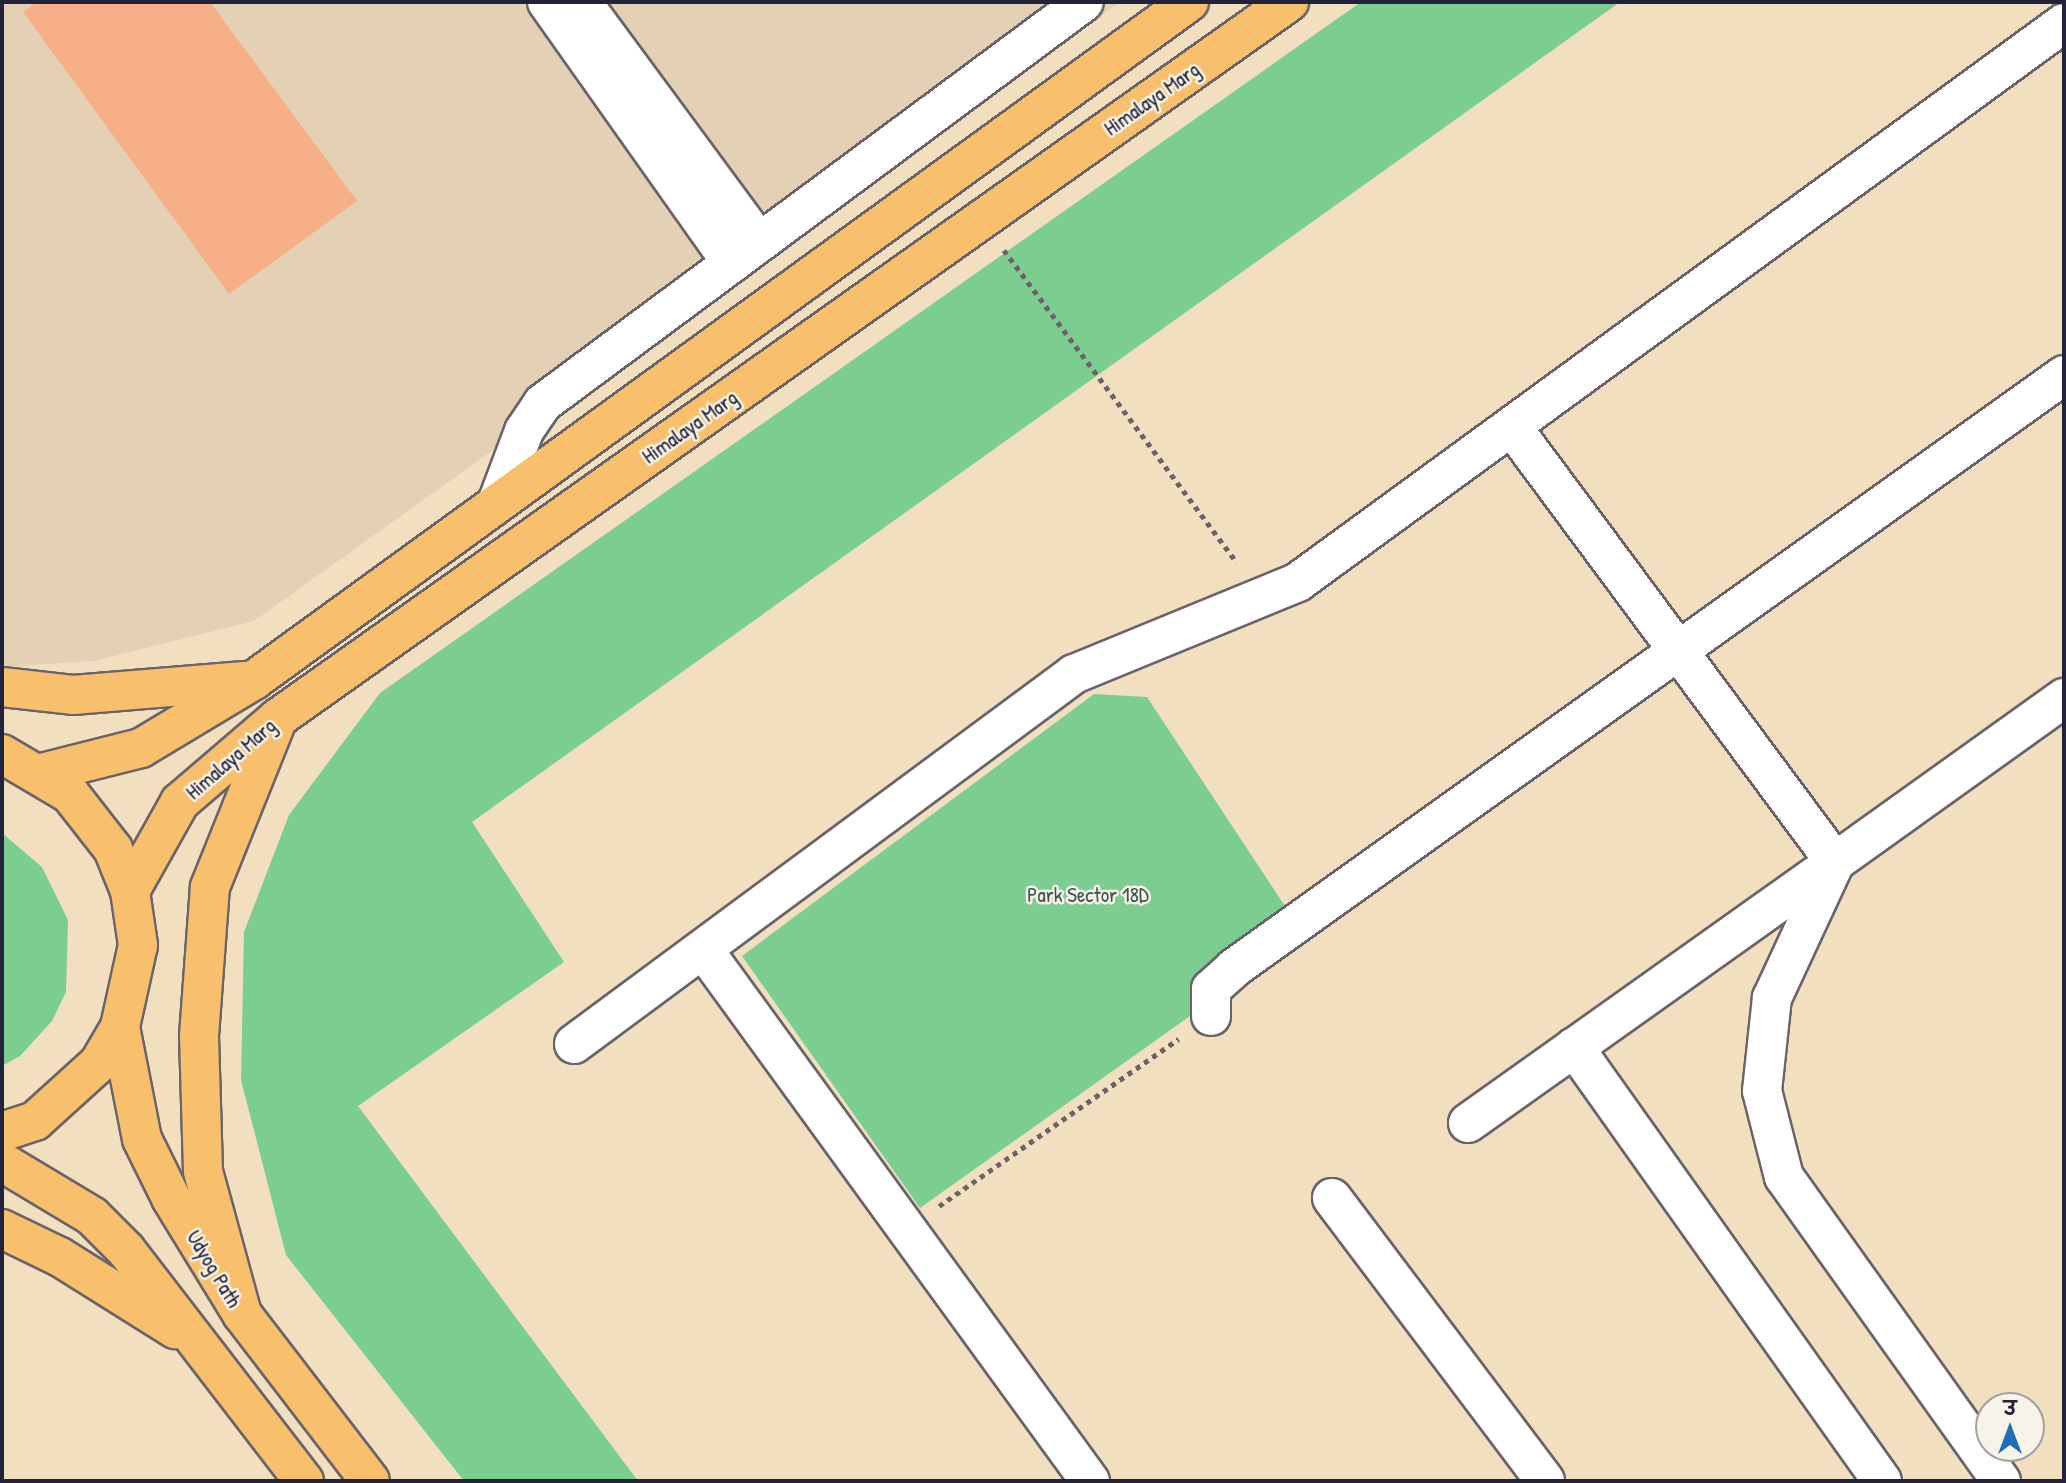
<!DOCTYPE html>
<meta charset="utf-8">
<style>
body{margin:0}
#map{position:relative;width:2066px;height:1483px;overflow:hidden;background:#f1dfc0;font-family:"Patrick Hand","Playpen Sans Deva",sans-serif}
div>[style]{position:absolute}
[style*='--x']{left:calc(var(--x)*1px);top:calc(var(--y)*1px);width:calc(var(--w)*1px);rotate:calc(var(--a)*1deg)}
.built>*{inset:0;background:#e4d0b5}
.green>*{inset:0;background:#7bcd90}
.building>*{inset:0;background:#f6af86}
.path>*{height:4.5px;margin-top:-2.25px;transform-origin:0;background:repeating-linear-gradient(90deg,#6a646a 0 5px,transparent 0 10px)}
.roads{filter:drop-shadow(2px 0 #6a646a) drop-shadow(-2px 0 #6a646a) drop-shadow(0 2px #6a646a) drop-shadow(0 -2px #6a646a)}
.minor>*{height:38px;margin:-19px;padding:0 19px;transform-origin:19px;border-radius:19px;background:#fff}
.major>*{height:38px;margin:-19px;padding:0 19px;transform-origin:19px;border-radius:19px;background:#f8bf6c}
span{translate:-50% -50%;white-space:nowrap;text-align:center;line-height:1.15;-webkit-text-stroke:5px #f7f3e8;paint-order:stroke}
.street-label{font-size:21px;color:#22223b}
.park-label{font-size:21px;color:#3d5554}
.frame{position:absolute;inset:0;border:4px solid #22223b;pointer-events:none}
.north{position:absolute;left:1975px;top:1392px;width:70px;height:70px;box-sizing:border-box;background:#f7f3e8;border:2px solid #a29fa3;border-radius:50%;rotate:0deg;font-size:19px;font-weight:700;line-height:28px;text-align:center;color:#22223b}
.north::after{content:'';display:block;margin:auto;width:24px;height:32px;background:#1f6fb2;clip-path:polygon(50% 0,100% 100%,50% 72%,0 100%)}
</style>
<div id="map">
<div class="built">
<i style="clip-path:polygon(2px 2px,1120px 2px,254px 621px,94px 661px,2px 667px)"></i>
</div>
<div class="green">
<i style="clip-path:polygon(1361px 2px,1620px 2px,472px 822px,564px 962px,358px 1106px,638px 1481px,464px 1481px,286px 1255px,241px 1080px,244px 932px,289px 815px,380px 693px)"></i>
<i style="clip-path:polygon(1094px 694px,1147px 697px,1304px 935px,920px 1208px,742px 956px)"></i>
<i style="clip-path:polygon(2px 833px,42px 867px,68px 920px,66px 992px,52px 1021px,20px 1056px,2px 1066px)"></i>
</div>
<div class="building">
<i style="clip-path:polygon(37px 2px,210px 2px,357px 201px,229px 294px,23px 12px)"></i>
</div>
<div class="path">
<i style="--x:1004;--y:250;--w:390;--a:53.3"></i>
<i style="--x:939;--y:1206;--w:292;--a:-34.9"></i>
</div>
<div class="roads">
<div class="minor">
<i style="--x:547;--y:2;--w:320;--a:54.7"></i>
<i style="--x:582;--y:2;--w:298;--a:53.6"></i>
<i style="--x:497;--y:503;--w:77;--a:-69.4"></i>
<i style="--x:524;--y:431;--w:34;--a:-56"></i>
<i style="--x:543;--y:403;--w:673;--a:-36.55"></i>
<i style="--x:703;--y:949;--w:658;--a:53.97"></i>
<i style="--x:1211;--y:1016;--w:27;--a:-90"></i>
<i style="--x:1211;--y:989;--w:31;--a:-42"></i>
<i style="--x:1234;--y:968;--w:1020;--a:-35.54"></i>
<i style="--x:574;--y:1044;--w:622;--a:-36.5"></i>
<i style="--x:1074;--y:674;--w:242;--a:-22.3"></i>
<i style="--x:1298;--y:582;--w:948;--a:-36.12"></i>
<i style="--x:1574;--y:1047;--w:532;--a:54.64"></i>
<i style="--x:1468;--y:1123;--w:450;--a:-35.4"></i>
<i style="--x:1835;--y:862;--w:542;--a:-126.59"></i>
<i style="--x:1332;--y:1198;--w:354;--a:53"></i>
<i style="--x:2001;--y:1481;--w:374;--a:-125.5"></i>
<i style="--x:1784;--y:1177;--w:89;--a:-104.3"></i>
<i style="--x:1762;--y:1091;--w:94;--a:-83.9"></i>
<i style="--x:1772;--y:998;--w:150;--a:-65.1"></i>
<i style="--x:1835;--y:862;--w:282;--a:-35.6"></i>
</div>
<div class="major">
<i style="--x:2;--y:687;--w:71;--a:6.4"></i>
<i style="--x:73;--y:695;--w:172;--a:-4.7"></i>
<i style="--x:2;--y:754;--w:79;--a:30.5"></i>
<i style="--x:70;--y:794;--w:70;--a:52"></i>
<i style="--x:113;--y:849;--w:45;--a:68"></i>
<i style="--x:130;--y:891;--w:55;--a:81.6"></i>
<i style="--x:138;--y:945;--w:84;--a:102.4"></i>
<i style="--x:120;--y:1027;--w:42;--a:120.3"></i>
<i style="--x:99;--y:1063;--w:86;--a:137.8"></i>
<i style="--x:35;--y:1121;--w:35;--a:162"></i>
<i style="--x:42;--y:773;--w:102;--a:-14.2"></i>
<i style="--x:141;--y:748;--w:132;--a:-31"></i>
<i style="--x:254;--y:680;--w:1155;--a:-35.95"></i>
<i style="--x:130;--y:891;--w:102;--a:-60.7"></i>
<i style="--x:180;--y:802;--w:129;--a:-40.6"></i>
<i style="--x:278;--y:718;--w:1239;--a:-35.31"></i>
<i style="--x:120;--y:1027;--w:114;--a:78.9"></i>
<i style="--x:142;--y:1139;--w:66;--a:63.8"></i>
<i style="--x:171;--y:1198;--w:136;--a:58.5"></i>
<i style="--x:242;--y:1314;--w:210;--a:52.5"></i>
<i style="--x:2;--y:1162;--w:105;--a:31"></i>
<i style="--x:92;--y:1216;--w:48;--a:45"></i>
<i style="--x:126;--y:1250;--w:292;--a:52.4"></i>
<i style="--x:2;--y:1229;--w:64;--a:25.8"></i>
<i style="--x:60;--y:1257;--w:136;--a:32.1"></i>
<i style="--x:242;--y:1314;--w:148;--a:-105.3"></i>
<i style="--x:203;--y:1171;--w:135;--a:-91.7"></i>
<i style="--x:199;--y:1036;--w:149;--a:-85.8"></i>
<i style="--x:210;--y:887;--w:177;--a:-68.1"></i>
</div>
</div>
<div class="street-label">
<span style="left:1152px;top:99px;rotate:-35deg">Himalaya Marg</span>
<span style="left:690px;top:427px;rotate:-35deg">Himalaya Marg</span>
<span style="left:231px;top:759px;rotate:-41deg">Himalaya Marg</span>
<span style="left:214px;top:1269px;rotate:59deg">Udyog Path</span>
</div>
<div class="park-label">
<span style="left:1088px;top:895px">Park Sector 18D</span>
</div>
<div class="frame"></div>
<div class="north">उ</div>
</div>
